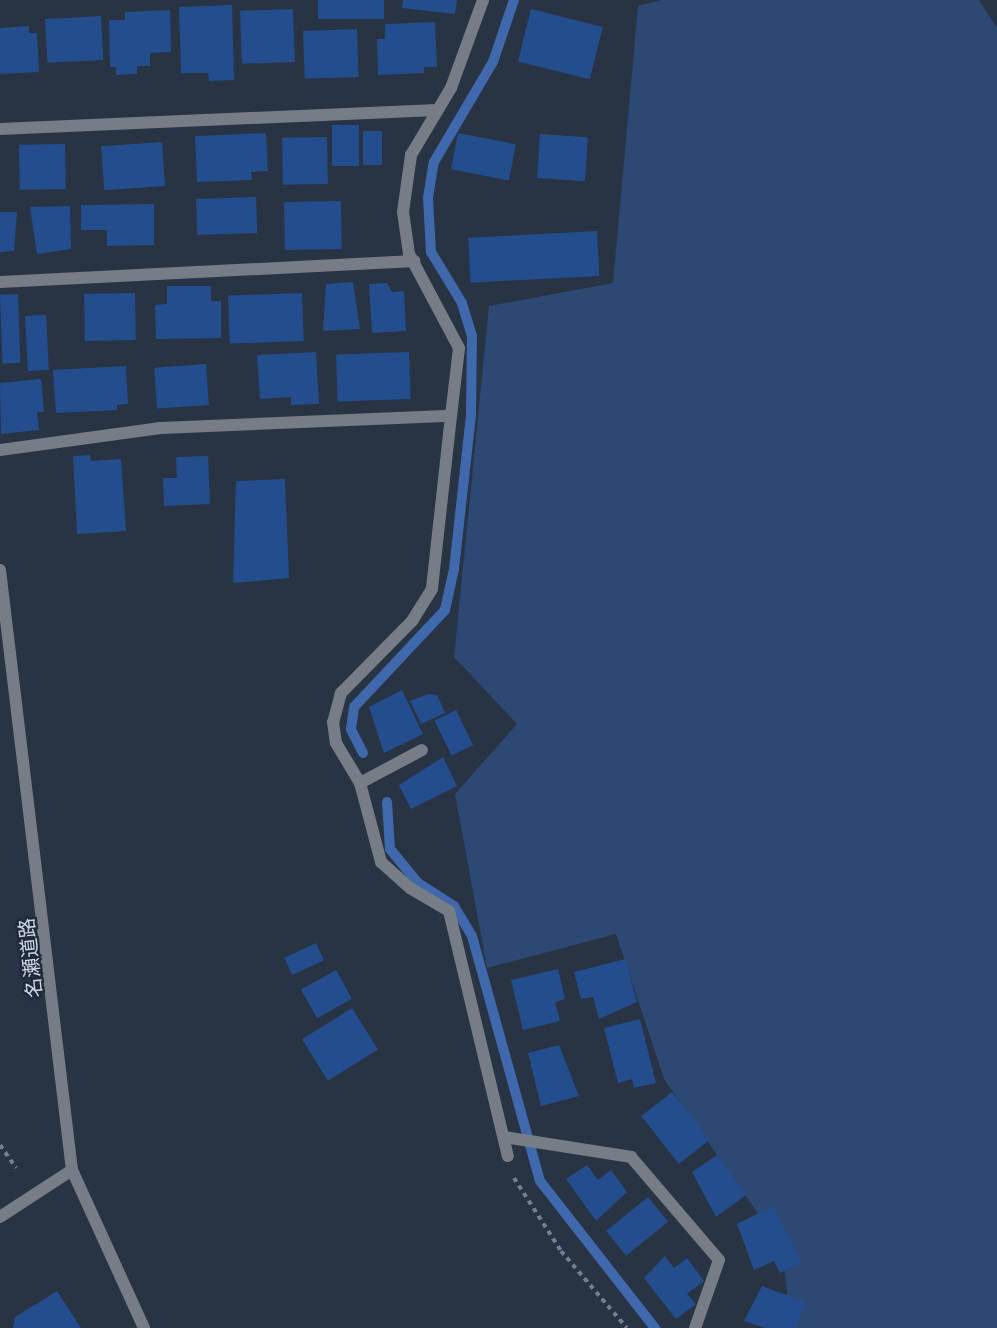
<!DOCTYPE html>
<meta charset="utf-8">
<style>
body{margin:0}
#map{position:relative;width:997px;height:1328px;overflow:hidden;background:#283344;font-family:"Playfair Display","Noto Sans JP",serif}
div>[style]{position:absolute}
[style*='--x']{left:calc(var(--x)*1px);top:calc(var(--y)*1px);width:calc(var(--w)*1px);rotate:calc(var(--a)*1deg)}
.green>*{inset:0;background:#2d4873}
.stream>*{height:10px;margin:-5px;padding:0 5px;transform-origin:5px;border-radius:5px;background:#3f69ac}
.building>*{inset:0;background:#244d8d;transform-origin:0 0}
.path>*{height:4px;margin-top:-2px;transform-origin:0;background:repeating-linear-gradient(90deg,#757f8d 0 4.5px,transparent 0 9px)}
.service>*{height:12px;margin:-6px;padding:0 6px;transform-origin:6px;border-radius:6px;background:#777d86}
.minor>*{height:12px;margin:-6px;padding:0 6px;transform-origin:6px;border-radius:6px;background:#777d86}
.tertiary>*{height:12px;margin:-6px;padding:0 6px;transform-origin:6px;border-radius:6px;background:#777d86}
span{translate:-50% -50%;white-space:nowrap;text-align:center;line-height:1.15;-webkit-text-stroke:4.5px #1e293a;paint-order:stroke}
.street-label{font-size:20px;color:#d0d7e2}
</style>
<div id="map">
<div class="green">
<i style="clip-path:polygon(661px 0,979px 0,997px 28px,997px 1328px,791px 1328px,782px 1248px,664px 1079px,616px 934px,487px 968px,455px 794px,517px 724px,454px 657px,489px 306px,613px 283px,638px 6px)"></i>
</div>
<div class="stream">
<i style="--x:363;--y:753;--w:27;--a:-117"></i>
<i style="--x:351;--y:729;--w:22;--a:-82"></i>
<i style="--x:354;--y:707;--w:133;--a:-46.8"></i>
<i style="--x:445;--y:610;--w:42;--a:-77.6"></i>
<i style="--x:454;--y:569;--w:156;--a:-83.7"></i>
<i style="--x:471;--y:414;--w:78;--a:-89.3"></i>
<i style="--x:472;--y:336;--w:34;--a:-107"></i>
<i style="--x:462;--y:303;--w:60;--a:-121.3"></i>
<i style="--x:431;--y:252;--w:54;--a:-93.2"></i>
<i style="--x:428;--y:198;--w:36;--a:-81"></i>
<i style="--x:434;--y:162;--w:116;--a:-59.5"></i>
<i style="--x:493;--y:62;--w:65;--a:-71.3"></i>
<i style="--x:387;--y:802;--w:47;--a:86.3"></i>
<i style="--x:390;--y:849;--w:44;--a:50.5"></i>
<i style="--x:418;--y:883;--w:43;--a:32.6"></i>
<i style="--x:454;--y:906;--w:35;--a:59"></i>
<i style="--x:472;--y:936;--w:254;--a:74.5"></i>
<i style="--x:540;--y:1181;--w:187;--a:52"></i>
</div>
<div class="building">
<i style="left:318px;top:0;width:66px;height:19px"></i>
<i style="clip-path:polygon(403px 0,457px 0,455px 14px,402px 8px)"></i>
<i style="clip-path:polygon(232px 5px,234px 80px,209px 81px,208px 73px,181px 73px,179px 7px)"></i>
<i style="left:293px;top:9px;width:53px;height:53px;rotate:88deg"></i>
<i style="left:531px;top:9px;width:74px;height:54px;rotate:14deg"></i>
<i style="clip-path:polygon(170px 10px,171px 52px,150px 53px,150px 66px,137px 66px,137px 74px,116px 75px,116px 67px,110px 67px,109px 20px,125px 20px,125px 12px)"></i>
<i style="left:101px;top:16px;width:44px;height:56px;rotate:87deg"></i>
<i style="clip-path:polygon(435px 22px,437px 67px,424px 67px,424px 73px,378px 75px,377px 39px,385px 39px,385px 24px)"></i>
<i style="clip-path:polygon(29px 26px,29px 33px,37px 33px,39px 72px,0 74px,0 28px)"></i>
<i style="left:357px;top:29px;width:48px;height:54px;rotate:88deg"></i>
<i style="left:332px;top:125px;width:27px;height:41px"></i>
<i style="left:363px;top:131px;width:19px;height:34px"></i>
<i style="clip-path:polygon(266px 133px,268px 171px,251px 172px,252px 180px,197px 182px,195px 136px)"></i>
<i style="left:458px;top:133px;width:59px;height:37px;rotate:11deg"></i>
<i style="left:540px;top:134px;width:48px;height:44px;rotate:4deg"></i>
<i style="left:327px;top:137px;width:47px;height:45px;rotate:89deg"></i>
<i style="left:162px;top:142px;width:44px;height:61px;rotate:86deg"></i>
<i style="left:65px;top:144px;width:45px;height:46px;rotate:89deg"></i>
<i style="left:256px;top:197px;width:36px;height:60px;rotate:88deg"></i>
<i style="left:341px;top:201px;width:48px;height:57px;rotate:89deg"></i>
<i style="clip-path:polygon(154px 204px,154px 245px,107px 246px,107px 230px,81px 230px,81px 205px)"></i>
<i style="clip-path:polygon(70px 206px,71px 249px,37px 254px,30px 207px)"></i>
<i style="clip-path:polygon(0 212px,17px 212px,14px 251px,0 252px)"></i>
<i style="left:597px;top:231px;width:45px;height:129px;rotate:87deg"></i>
<i style="clip-path:polygon(353px 282px,360px 329px,323px 331px,326px 284px)"></i>
<i style="clip-path:polygon(387px 283px,392px 292px,404px 291px,406px 331px,372px 333px,369px 284px)"></i>
<i style="clip-path:polygon(167px 286px,211px 286px,211px 301px,221px 301px,221px 338px,156px 339px,155px 305px,167px 304px)"></i>
<i style="left:135px;top:293px;width:47px;height:51px;rotate:89deg"></i>
<i style="left:302px;top:293px;width:48px;height:74px;rotate:88deg"></i>
<i style="left:18px;top:294px;width:69px;height:18px;rotate:88deg"></i>
<i style="left:46px;top:315px;width:55px;height:21px;rotate:87deg"></i>
<i style="clip-path:polygon(316px 352px,319px 404px,291px 405px,291px 397px,260px 399px,257px 355px)"></i>
<i style="left:409px;top:352px;width:47px;height:73px;rotate:88deg"></i>
<i style="left:206px;top:364px;width:41px;height:52px;rotate:86deg"></i>
<i style="clip-path:polygon(126px 366px,128px 404px,117px 405px,117px 410px,56px 413px,53px 370px)"></i>
<i style="clip-path:polygon(41px 379px,44px 412px,37px 412px,39px 430px,1px 434px,0 383px)"></i>
<i style="clip-path:polygon(90px 455px,91px 461px,121px 459px,126px 531px,77px 534px,73px 456px)"></i>
<i style="clip-path:polygon(208px 456px,210px 504px,164px 506px,163px 478px,177px 478px,176px 457px)"></i>
<i style="clip-path:polygon(285px 479px,289px 578px,233px 583px,236px 481px)"></i>
<i style="clip-path:polygon(402px 690px,423px 734px,384px 753px,369px 707px)"></i>
<i style="clip-path:polygon(428px 694px,437px 695px,445px 713px,421px 724px,410px 701px)"></i>
<i style="left:456px;top:710px;width:39px;height:24px;rotate:64deg"></i>
<i style="clip-path:polygon(443px 757px,457px 786px,411px 809px,399px 785px)"></i>
<i style="left:316px;top:943px;width:19px;height:35px;rotate:65deg"></i>
<i style="clip-path:polygon(625px 959px,637px 1002px,599px 1019px,593px 997px,581px 999px,574px 972px)"></i>
<i style="clip-path:polygon(558px 969px,565px 999px,555px 1002px,560px 1021px,523px 1030px,511px 980px)"></i>
<i style="left:336px;top:970px;width:33px;height:40px;rotate:61deg"></i>
<i style="left:352px;top:1008px;width:49px;height:59px;rotate:58deg"></i>
<i style="clip-path:polygon(640px 1019px,656px 1083px,634px 1088px,632px 1079px,618px 1083px,604px 1028px)"></i>
<i style="clip-path:polygon(559px 1045px,579px 1096px,541px 1106px,528px 1053px)"></i>
<i style="left:672px;top:1092px;width:61px;height:39px;rotate:52deg"></i>
<i style="clip-path:polygon(717px 1155px,746px 1195px,716px 1217px,692px 1172px)"></i>
<i style="clip-path:polygon(587px 1165px,598px 1180px,611px 1170px,627px 1192px,596px 1221px,566px 1179px)"></i>
<i style="left:648px;top:1197px;width:32px;height:54px;rotate:51deg"></i>
<i style="clip-path:polygon(773px 1206px,802px 1262px,780px 1273px,774px 1261px,754px 1270px,737px 1224px)"></i>
<i style="clip-path:polygon(665px 1256px,674px 1268px,687px 1258px,704px 1281px,687px 1294px,696px 1304px,676px 1319px,644px 1278px)"></i>
<i style="clip-path:polygon(762px 1286px,806px 1302px,796px 1328px,765px 1328px,744px 1321px)"></i>
<i style="clip-path:polygon(57px 1291px,81px 1328px,13px 1328px,15px 1317px)"></i>
</div>
<div class="path">
<i style="--x:0;--y:1145;--w:28;--a:55"></i>
<i style="--x:514;--y:1178;--w:87;--a:57.2"></i>
<i style="--x:561;--y:1251;--w:101;--a:49.4"></i>
</div>
<div class="service">
<i style="--x:451;--y:416;--w:174;--a:96.3"></i>
<i style="--x:432;--y:589;--w:36;--a:122"></i>
<i style="--x:413;--y:620;--w:103;--a:134.6"></i>
<i style="--x:341;--y:693;--w:30;--a:105"></i>
<i style="--x:333;--y:722;--w:21;--a:82"></i>
<i style="--x:336;--y:743;--w:47;--a:59"></i>
<i style="--x:360;--y:783;--w:82;--a:75.1"></i>
<i style="--x:381;--y:862;--w:39;--a:42"></i>
<i style="--x:410;--y:888;--w:45;--a:30.5"></i>
<i style="--x:449;--y:911;--w:252;--a:76.5"></i>
<i style="--x:360;--y:783;--w:70;--a:-28"></i>
<i style="--x:504;--y:1137;--w:129;--a:8.9"></i>
<i style="--x:631;--y:1157;--w:135;--a:49.5"></i>
<i style="--x:719;--y:1260;--w:72;--a:109.4"></i>
</div>
<div class="minor">
<i style="--x:0;--y:129;--w:438;--a:-2.5"></i>
<i style="--x:0;--y:282;--w:415;--a:-2.9"></i>
<i style="--x:0;--y:450;--w:162;--a:-7.8"></i>
<i style="--x:161;--y:428;--w:290;--a:-2.4"></i>
<i style="--x:451;--y:416;--w:68;--a:-83.3"></i>
<i style="--x:459;--y:348;--w:106;--a:-118"></i>
<i style="--x:409;--y:254;--w:42;--a:-98.1"></i>
<i style="--x:403;--y:212;--w:58;--a:-82"></i>
<i style="--x:411;--y:155;--w:78;--a:-59.2"></i>
<i style="--x:451;--y:88;--w:94;--a:-70"></i>
</div>
<div class="tertiary">
<i style="--x:0;--y:570;--w:604;--a:83.16"></i>
<i style="--x:72;--y:1170;--w:174;--a:65.5"></i>
<i style="--x:0;--y:1217;--w:86;--a:-33.1"></i>
</div>
<div class="street-label">
<span style="left:29px;top:958px;rotate:-96deg">名瀬道路</span>
</div>
</div>
